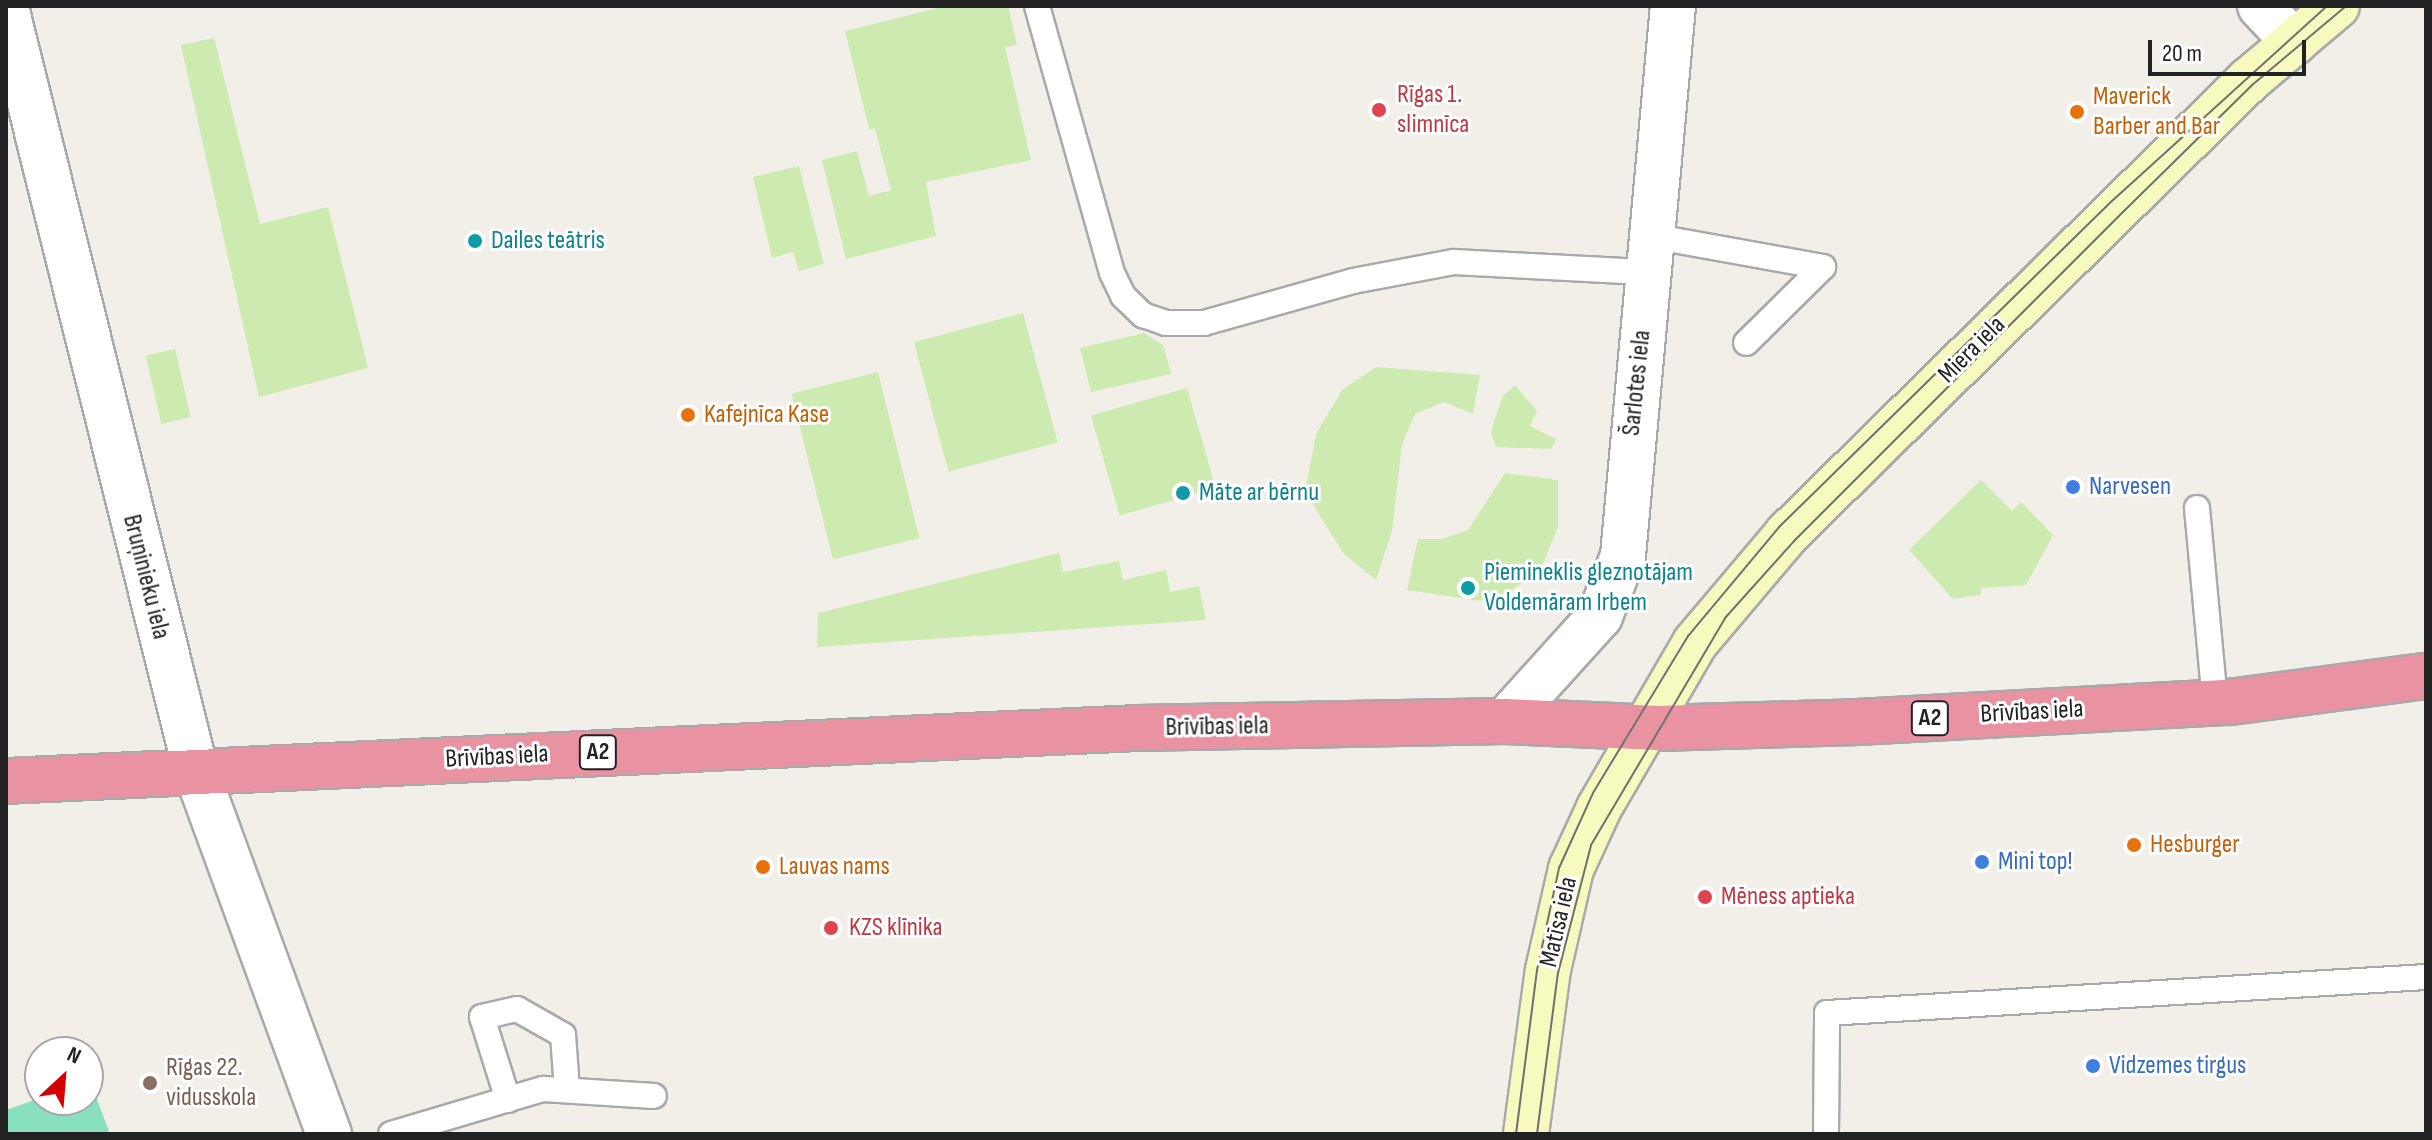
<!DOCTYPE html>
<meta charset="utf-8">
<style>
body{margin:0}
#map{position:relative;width:2432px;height:1140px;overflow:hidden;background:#f2efe9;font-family:"Sofia Sans Condensed",sans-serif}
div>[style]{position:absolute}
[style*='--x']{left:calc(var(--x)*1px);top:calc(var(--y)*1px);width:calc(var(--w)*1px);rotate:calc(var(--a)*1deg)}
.grass>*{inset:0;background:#cdebb0;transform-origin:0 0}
.pitch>*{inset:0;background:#88e0be}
.roads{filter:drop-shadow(2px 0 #a9a9a9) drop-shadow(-2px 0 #a9a9a9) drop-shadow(0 2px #a9a9a9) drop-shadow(0 -2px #a9a9a9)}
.lane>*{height:24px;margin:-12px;padding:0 12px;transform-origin:12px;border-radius:12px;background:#fff}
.street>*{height:44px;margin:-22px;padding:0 22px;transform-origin:22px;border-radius:22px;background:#fff}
.secondary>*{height:44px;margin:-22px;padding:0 22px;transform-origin:22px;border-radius:22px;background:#f7fabf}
.highway>*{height:44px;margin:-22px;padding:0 22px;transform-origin:22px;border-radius:22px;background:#e892a2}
.tram>*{height:2px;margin:-1px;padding:0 1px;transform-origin:1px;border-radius:1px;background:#707070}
.dots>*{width:22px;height:22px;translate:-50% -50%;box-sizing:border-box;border:4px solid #fff;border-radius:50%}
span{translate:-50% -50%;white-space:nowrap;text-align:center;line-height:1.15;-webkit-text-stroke:6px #fff;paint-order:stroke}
.shield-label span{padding:2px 6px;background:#fff;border:2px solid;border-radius:6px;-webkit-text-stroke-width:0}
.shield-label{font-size:24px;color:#222;font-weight:700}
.health-label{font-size:26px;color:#be3a42}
.left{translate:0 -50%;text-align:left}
.food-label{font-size:26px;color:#c56008}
.culture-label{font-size:26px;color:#0d838f}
.street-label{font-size:26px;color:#222}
.shop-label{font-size:26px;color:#366cbe}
.education-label{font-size:26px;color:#785e54}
.frame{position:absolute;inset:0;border:8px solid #222;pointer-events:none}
.north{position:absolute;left:24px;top:1036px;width:80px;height:80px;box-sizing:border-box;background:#fff;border:2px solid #a7a7a7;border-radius:50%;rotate:26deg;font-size:22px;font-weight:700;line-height:32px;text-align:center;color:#222}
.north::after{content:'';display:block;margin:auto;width:28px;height:36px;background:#d40000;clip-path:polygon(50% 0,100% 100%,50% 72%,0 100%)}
.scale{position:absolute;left:2148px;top:40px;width:158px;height:36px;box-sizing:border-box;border:4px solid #222;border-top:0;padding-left:10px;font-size:24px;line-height:28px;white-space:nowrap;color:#222;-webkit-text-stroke:6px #fff;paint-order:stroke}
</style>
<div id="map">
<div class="grass">
<i style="clip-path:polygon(946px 6px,1008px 6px,1017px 45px,1005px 47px,1031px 160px,926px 182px,936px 236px,846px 259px,822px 160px,857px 151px,869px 196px,891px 190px,875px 129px,869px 129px,845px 31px)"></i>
<i style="clip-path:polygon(214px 38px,260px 224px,328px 207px,368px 368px,259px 397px,181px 45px)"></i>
<i style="clip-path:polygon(799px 166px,824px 264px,799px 271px,793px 252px,772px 258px,753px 177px)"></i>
<i style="left:1023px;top:313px;width:134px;height:113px;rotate:75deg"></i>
<i style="clip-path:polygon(1144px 333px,1164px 346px,1171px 374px,1091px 392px,1080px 348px)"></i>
<i style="left:175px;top:349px;width:70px;height:30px;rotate:77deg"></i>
<i style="clip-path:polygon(1376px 367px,1480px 375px,1473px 414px,1444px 402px,1415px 414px,1402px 445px,1392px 531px,1376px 580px,1344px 554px,1305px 492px,1316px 434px,1342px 390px)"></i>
<i style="left:878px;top:372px;width:171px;height:89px;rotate:76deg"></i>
<i style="clip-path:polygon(1515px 385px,1537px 411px,1530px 426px,1556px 439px,1551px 449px,1496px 447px,1491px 434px,1494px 421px,1503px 396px)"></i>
<i style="left:1187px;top:388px;width:104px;height:100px;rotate:74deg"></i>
<i style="clip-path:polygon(1505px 473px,1558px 480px,1558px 527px,1540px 571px,1509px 592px,1480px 601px,1407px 590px,1418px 539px,1442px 539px,1468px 530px)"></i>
<i style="clip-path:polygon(1981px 480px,2012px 511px,2021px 502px,2053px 535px,2026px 585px,1981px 588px,1981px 595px,1953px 599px,1909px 550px)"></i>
<i style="clip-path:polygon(1059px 553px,1063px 572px,1119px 561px,1123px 580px,1166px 570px,1170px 592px,1199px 586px,1206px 620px,817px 647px,818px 613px)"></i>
</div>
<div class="pitch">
<i style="clip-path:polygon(90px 1081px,110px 1134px,6px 1134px,6px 1110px,40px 1098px,88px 1100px)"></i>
</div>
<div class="roads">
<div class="lane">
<i style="--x:1037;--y:6;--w:277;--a:74.3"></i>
<i style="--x:1112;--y:273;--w:25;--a:64"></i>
<i style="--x:1123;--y:296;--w:28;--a:44"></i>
<i style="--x:1143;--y:315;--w:24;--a:19"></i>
<i style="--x:1166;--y:323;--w:38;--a:0"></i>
<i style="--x:1204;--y:323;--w:155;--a:-15.7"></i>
<i style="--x:1353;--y:281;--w:103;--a:-10.7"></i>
<i style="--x:1454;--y:262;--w:194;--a:3"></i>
<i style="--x:1651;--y:236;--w:175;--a:10.2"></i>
<i style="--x:1823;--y:267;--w:108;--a:135.4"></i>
<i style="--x:2197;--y:508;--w:196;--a:84.7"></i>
<i style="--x:508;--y:1100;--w:87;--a:-107.4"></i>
<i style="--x:482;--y:1017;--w:36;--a:-13"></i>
<i style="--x:517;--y:1009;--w:53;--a:29.5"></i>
<i style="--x:563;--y:1035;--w:55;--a:85.8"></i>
<i style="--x:391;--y:1134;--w:159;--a:-16.5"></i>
<i style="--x:543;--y:1089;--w:111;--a:3.6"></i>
<i style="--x:1826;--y:1134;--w:121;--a:-89.5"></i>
<i style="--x:1827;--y:1013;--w:600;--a:-3.44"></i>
</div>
<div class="street">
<i style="--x:2260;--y:6;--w:50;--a:46.6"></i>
<i style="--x:6;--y:7;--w:784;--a:76.05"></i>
<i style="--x:195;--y:768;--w:390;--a:69.9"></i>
<i style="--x:1505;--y:721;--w:142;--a:-47.9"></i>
<i style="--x:1600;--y:616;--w:64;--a:-69"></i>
<i style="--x:1623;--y:556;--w:552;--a:-84.81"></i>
</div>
<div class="secondary">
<i style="--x:1526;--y:1134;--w:165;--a:-82.4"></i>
<i style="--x:1548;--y:970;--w:104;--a:-77.2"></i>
<i style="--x:1571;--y:869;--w:67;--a:-65.3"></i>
<i style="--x:1599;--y:808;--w:191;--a:-59.8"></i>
<i style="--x:1695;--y:643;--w:143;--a:-49.8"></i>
<i style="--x:1787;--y:534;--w:648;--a:-44.5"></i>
<i style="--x:2249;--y:80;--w:115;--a:-40.1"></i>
</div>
<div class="highway">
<i style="--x:6;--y:781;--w:1132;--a:-2.68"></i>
<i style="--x:1137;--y:728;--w:368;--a:-1.1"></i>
<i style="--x:1505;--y:721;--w:153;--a:2.6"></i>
<i style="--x:1658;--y:728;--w:198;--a:-1.7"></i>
<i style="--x:1856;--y:722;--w:375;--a:-3.1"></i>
<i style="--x:2230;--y:702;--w:198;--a:-7.6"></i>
</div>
</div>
<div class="tram">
<i style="--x:1516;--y:1134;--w:165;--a:-82.7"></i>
<i style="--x:1537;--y:970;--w:104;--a:-77.8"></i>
<i style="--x:1559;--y:868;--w:82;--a:-65.6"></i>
<i style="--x:1593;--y:793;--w:184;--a:-58.8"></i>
<i style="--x:1688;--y:636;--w:142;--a:-50.1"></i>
<i style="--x:1779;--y:527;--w:467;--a:-44.4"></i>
<i style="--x:2113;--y:200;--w:289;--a:-42.2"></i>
<i style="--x:1537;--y:1134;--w:162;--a:-82.6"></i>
<i style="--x:1558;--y:973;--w:132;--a:-75.5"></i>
<i style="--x:1591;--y:845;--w:264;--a:-59.4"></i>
<i style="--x:1725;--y:618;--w:103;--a:-48.1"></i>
<i style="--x:1794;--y:541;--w:468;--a:-45"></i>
<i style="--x:2125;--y:210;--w:178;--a:-44.5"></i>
<i style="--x:2252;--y:85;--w:123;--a:-40"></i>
</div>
<div class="dots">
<i style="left:1379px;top:110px;background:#e0444e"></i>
<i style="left:2077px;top:112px;background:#e8710a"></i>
<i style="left:475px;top:241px;background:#0f9aa8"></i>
<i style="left:688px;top:415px;background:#e8710a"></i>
<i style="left:2073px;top:487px;background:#3f7fe0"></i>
<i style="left:1183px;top:493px;background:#0f9aa8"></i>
<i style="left:1468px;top:588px;background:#0f9aa8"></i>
<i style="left:2134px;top:845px;background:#e8710a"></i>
<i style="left:1982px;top:862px;background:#3f7fe0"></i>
<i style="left:763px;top:867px;background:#e8710a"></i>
<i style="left:1705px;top:897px;background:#e0444e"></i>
<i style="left:831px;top:928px;background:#e0444e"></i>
<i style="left:2093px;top:1066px;background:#3f7fe0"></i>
<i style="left:150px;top:1083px;background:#8d6e63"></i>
</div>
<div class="shield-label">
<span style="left:1930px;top:718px">A2</span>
<span style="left:598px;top:752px">A2</span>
</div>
<div class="health-label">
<span class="left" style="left:1397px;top:110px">Rīgas 1.<br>slimnīca</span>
<span class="left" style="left:1721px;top:897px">Mēness aptieka</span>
<span class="left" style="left:849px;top:928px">KZS klīnika</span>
</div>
<div class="food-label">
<span class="left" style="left:2093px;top:112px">Maverick<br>Barber and Bar</span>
<span class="left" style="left:704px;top:415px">Kafejnīca Kase</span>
<span class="left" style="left:2150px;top:845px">Hesburger</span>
<span class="left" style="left:779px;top:867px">Lauvas nams</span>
</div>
<div class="culture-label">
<span class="left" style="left:491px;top:241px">Dailes teātris</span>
<span class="left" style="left:1199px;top:493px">Māte ar bērnu</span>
<span class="left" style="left:1484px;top:588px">Piemineklis gleznotājam<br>Voldemāram Irbem</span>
</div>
<div class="street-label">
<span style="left:1972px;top:350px;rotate:-45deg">Miera iela</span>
<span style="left:1637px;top:383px;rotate:-84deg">Šarlotes iela</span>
<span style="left:146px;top:577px;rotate:76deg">Bruņinieku iela</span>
<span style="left:2032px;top:712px;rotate:-3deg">Brīvības iela</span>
<span style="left:1217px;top:727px;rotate:-1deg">Brīvības iela</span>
<span style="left:497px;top:757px;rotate:-3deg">Brīvības iela</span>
<span style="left:1559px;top:922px;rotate:-77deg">Matīsa iela</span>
</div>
<div class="shop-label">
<span class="left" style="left:2089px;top:487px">Narvesen</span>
<span class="left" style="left:1998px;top:862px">Mini top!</span>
<span class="left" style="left:2109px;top:1066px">Vidzemes tirgus</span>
</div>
<div class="education-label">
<span class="left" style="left:166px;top:1083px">Rīgas 22.<br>vidusskola</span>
</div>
<div class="frame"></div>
<div class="north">N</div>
<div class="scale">20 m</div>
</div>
